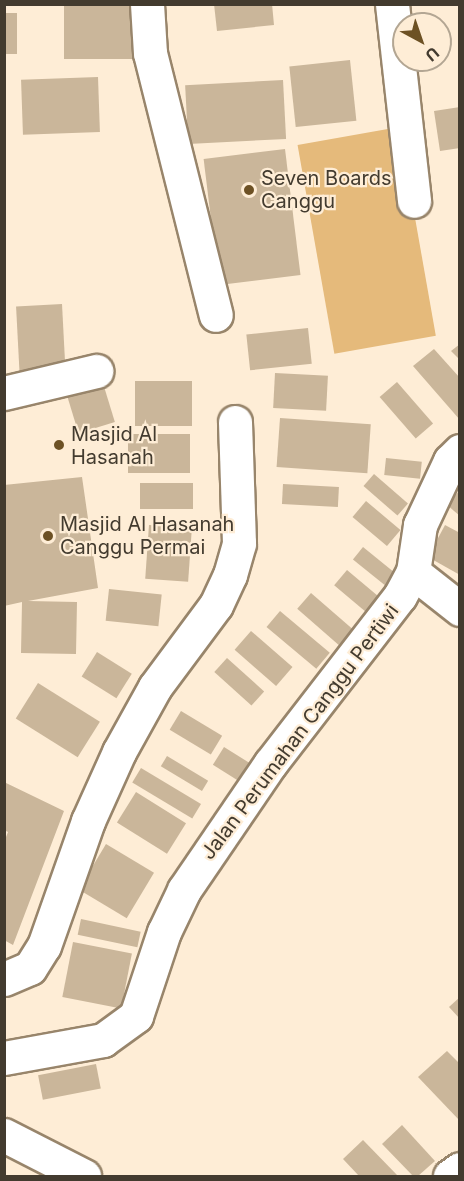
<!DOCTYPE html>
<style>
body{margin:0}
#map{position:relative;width:464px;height:1181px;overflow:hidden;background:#feedd6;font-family:Inter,sans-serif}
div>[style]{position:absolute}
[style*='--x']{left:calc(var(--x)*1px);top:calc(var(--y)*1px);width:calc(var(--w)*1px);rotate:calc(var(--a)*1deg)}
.green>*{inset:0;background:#e5ba7b;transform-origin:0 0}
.building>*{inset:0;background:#cab69a;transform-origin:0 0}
.roads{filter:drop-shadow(2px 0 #98856b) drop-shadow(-2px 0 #98856b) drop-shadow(0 2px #98856b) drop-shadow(0 -2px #98856b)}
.minor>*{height:33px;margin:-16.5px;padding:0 16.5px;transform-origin:16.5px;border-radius:16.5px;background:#fff}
.dots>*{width:16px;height:16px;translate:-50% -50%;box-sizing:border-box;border:3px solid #feedd6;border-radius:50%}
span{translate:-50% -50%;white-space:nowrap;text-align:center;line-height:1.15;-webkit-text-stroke:4.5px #feedd6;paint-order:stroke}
.poi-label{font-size:20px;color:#433b2f}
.left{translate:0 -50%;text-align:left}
.street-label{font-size:20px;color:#433b2f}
.frame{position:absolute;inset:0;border:6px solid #433b2f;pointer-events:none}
.north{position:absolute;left:392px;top:12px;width:60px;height:60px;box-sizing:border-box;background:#feedd6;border:2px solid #b3a693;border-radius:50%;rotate:140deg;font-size:16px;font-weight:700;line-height:24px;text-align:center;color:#433b2f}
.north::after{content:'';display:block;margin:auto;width:21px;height:27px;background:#6d5124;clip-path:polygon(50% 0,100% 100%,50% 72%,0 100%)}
</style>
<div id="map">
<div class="green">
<i style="left:399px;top:127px;width:212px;height:103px;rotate:80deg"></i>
</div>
<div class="building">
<i style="left:64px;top:4px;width:72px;height:55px"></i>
<i style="clip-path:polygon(214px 4px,272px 4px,274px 25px,217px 31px)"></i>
<i style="left:4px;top:13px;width:13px;height:41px"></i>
<i style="left:350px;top:60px;width:61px;height:61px;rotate:84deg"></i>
<i style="left:98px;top:77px;width:55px;height:77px;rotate:88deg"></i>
<i style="left:283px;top:80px;width:59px;height:98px;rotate:87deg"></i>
<i style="clip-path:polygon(460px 107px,460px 148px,440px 151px,434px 111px)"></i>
<i style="left:285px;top:149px;width:127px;height:82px;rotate:83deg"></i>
<i style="left:62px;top:304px;width:66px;height:46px;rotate:87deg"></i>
<i style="left:308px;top:328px;width:36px;height:62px;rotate:84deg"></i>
<i style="clip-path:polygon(460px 344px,460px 360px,451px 351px)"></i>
<i style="clip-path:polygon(434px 349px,460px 378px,460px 420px,413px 366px)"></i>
<i style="left:275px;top:373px;width:53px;height:35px;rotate:3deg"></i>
<i style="left:102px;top:380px;width:44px;height:38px;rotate:73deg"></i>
<i style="left:135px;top:381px;width:57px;height:45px"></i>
<i style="left:397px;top:382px;width:55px;height:23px;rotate:49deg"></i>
<i style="left:280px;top:418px;width:91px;height:49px;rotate:4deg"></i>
<i style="left:128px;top:434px;width:62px;height:39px"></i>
<i style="left:386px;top:458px;width:36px;height:17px;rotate:6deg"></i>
<i style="left:374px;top:474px;width:45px;height:16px;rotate:41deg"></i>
<i style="clip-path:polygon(82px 477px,98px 588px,28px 601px,77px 602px,76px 654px,21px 653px,22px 602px,4px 606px,4px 485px)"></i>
<i style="left:140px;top:483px;width:53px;height:26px"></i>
<i style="left:283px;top:484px;width:56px;height:20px;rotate:3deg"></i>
<i style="clip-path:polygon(460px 490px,460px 516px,447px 505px)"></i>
<i style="left:366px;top:501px;width:45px;height:21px;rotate:40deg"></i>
<i style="left:149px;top:525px;width:43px;height:54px;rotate:4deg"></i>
<i style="clip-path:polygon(445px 525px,460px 533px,460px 575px,428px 557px)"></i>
<i style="left:363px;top:547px;width:44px;height:16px;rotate:39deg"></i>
<i style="left:347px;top:570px;width:54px;height:20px;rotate:40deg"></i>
<i style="left:109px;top:589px;width:53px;height:32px;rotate:6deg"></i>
<i style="left:311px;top:593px;width:55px;height:21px;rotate:41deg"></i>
<i style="left:280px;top:611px;width:65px;height:21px;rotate:40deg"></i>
<i style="left:251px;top:631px;width:55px;height:25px;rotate:41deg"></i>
<i style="left:97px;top:652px;width:41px;height:29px;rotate:32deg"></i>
<i style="left:227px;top:658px;width:50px;height:19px;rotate:42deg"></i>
<i style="left:38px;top:683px;width:73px;height:42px;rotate:32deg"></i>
<i style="left:181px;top:711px;width:48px;height:22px;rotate:31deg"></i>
<i style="left:224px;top:747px;width:45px;height:21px;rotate:32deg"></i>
<i style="left:167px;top:756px;width:48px;height:12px;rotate:31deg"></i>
<i style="left:141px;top:768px;width:70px;height:17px;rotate:31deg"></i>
<i style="clip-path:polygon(4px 782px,64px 811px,13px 945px,4px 940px,4px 842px,8px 832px,4px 830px)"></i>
<i style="left:136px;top:792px;width:59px;height:36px;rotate:32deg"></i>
<i style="left:106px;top:844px;width:56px;height:53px;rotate:31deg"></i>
<i style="left:81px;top:919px;width:61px;height:16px;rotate:12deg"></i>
<i style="left:73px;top:942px;width:60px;height:56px;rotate:11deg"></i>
<i style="clip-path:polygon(460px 997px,460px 1019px,449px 1007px)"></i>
<i style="clip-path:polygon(447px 1051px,460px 1064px,460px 1121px,418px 1077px)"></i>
<i style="left:96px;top:1064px;width:25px;height:59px;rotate:79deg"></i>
<i style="clip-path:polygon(402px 1125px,435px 1161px,418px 1176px,413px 1176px,382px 1144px)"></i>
<i style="clip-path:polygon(363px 1140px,398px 1176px,359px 1176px,343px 1159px)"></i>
</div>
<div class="roads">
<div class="minor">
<i style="--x:147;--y:4;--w:49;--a:86.5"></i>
<i style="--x:150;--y:53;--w:270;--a:75.9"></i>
<i style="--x:392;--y:4;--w:198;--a:83.6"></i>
<i style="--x:4;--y:393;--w:95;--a:-13.4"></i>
<i style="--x:413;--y:572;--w:60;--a:38.2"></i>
<i style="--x:4;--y:979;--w:28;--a:-23"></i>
<i style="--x:30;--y:968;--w:26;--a:-58"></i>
<i style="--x:44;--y:946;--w:133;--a:-70.6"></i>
<i style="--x:88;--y:821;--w:76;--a:-65.8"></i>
<i style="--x:119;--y:752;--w:74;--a:-61"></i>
<i style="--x:155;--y:687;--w:102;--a:-53.4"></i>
<i style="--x:216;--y:605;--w:33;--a:-65"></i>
<i style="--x:230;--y:575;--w:33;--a:-74"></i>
<i style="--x:239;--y:543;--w:121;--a:-91.9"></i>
<i style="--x:4;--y:1058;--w:101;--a:-10.3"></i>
<i style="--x:103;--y:1040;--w:41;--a:-36"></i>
<i style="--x:136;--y:1016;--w:89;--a:-71.6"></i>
<i style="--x:164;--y:932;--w:47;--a:-64.5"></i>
<i style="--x:184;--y:890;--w:153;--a:-55.7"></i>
<i style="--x:270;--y:764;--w:212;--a:-52.3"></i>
<i style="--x:400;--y:596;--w:27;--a:-62"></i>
<i style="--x:413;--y:572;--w:48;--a:-81.5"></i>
<i style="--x:420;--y:525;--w:71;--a:-64.9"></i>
<i style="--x:450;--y:461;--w:14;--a:-45"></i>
<i style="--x:4;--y:1135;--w:90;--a:27.1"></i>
<i style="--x:450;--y:1176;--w:12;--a:-35"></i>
</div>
</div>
<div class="dots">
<i style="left:249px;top:190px;background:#6d5124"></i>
<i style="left:59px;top:445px;background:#6d5124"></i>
<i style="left:48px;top:536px;background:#6d5124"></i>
</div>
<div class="poi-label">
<span class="left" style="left:261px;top:190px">Seven Boards<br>Canggu</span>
<span class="left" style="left:71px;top:446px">Masjid Al<br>Hasanah</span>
<span class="left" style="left:60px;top:536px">Masjid Al Hasanah<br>Canggu Permai</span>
</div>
<div class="street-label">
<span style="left:300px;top:732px;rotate:-53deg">Jalan Perumahan Canggu Pertiwi</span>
</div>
<div class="frame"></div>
<div class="north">U</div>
</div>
